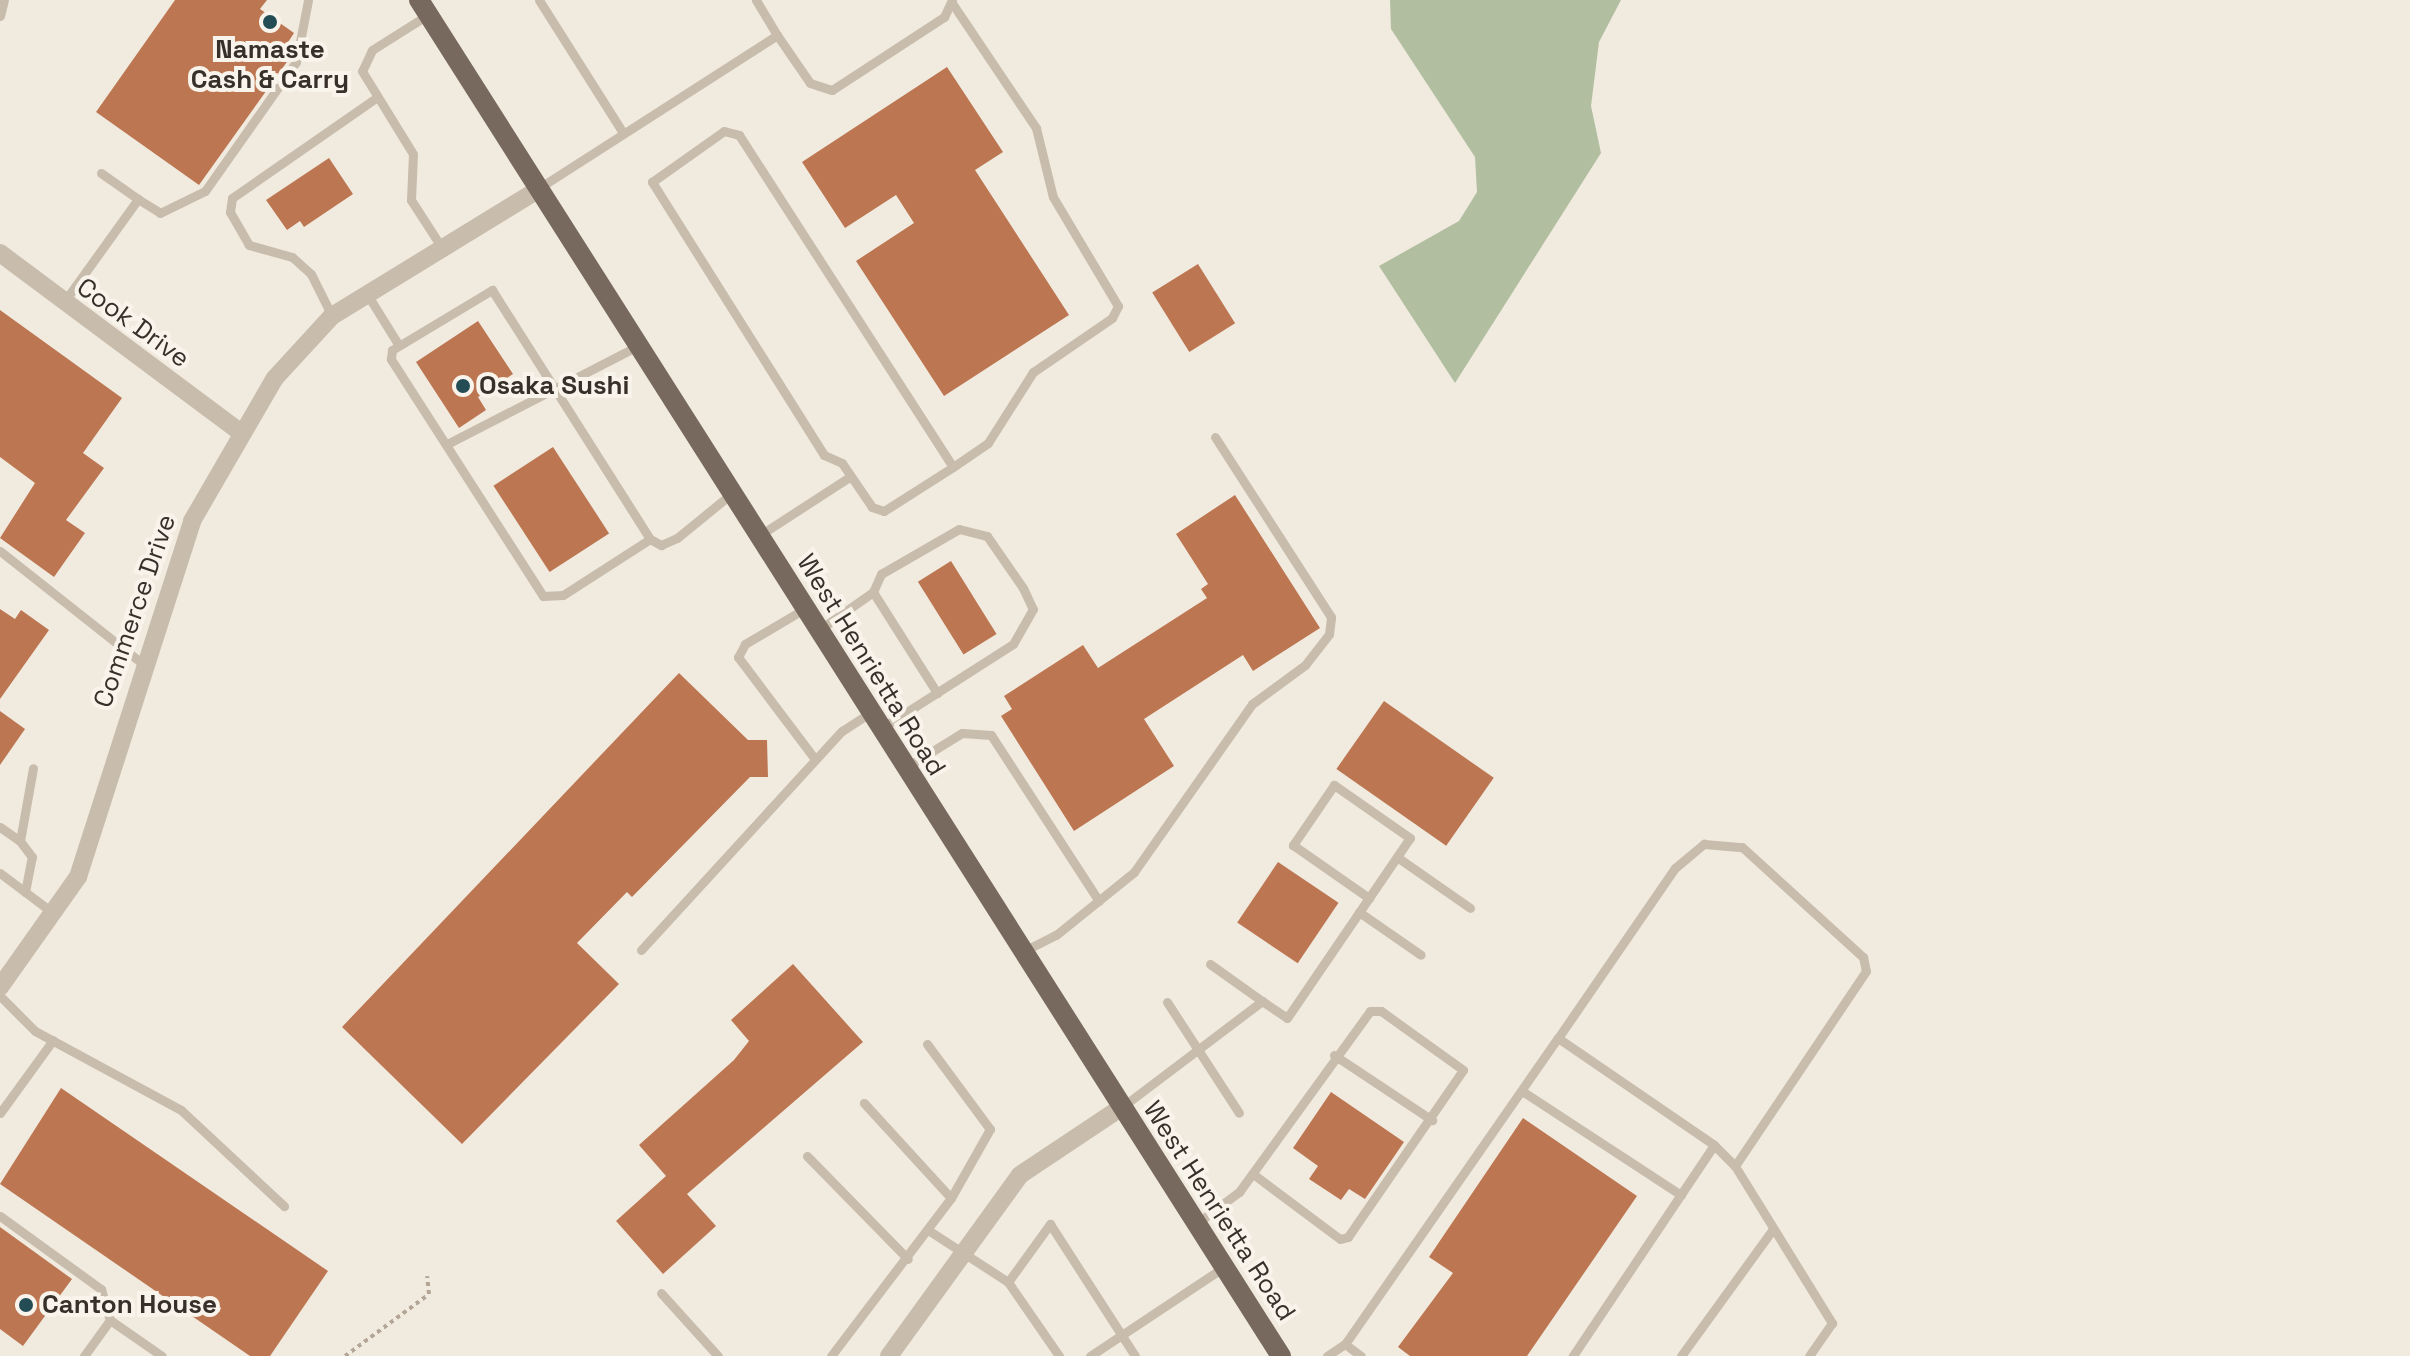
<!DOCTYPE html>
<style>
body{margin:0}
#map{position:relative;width:2410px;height:1356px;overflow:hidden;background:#f1eadf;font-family:"Space Grotesk",sans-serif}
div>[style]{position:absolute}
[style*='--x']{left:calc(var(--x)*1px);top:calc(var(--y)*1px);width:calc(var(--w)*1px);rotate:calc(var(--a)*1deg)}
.green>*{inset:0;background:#b1bfa0}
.building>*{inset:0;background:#bc7752;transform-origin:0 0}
.path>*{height:4px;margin-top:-2px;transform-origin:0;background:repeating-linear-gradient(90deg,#b4a696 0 4px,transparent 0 8px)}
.lane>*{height:9px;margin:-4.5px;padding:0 4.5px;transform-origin:4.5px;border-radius:4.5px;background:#c8bcac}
.street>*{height:18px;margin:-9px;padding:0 9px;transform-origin:9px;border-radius:9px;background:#c8bcac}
.primary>*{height:20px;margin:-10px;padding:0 10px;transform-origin:10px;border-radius:10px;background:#77695d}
.dots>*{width:22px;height:22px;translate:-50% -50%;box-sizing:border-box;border:4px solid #f9f4eb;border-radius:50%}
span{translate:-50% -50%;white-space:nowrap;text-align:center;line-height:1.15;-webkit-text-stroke:8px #f9f4eb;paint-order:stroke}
.poi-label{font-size:26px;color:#37302a;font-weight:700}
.left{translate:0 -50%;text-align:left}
.street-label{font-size:26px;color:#37302a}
</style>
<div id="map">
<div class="green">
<i style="clip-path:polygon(1390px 0,1621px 0,1599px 42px,1591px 106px,1601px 153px,1455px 383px,1379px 266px,1459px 221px,1477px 192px,1475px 157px,1391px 29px)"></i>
</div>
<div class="building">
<i style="clip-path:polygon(175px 0,267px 0,260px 9px,294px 33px,283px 50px,289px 59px,199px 185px,96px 112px)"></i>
<i style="clip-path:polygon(947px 67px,1003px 152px,975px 170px,1069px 315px,944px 396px,856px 261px,914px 223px,896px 195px,845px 228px,802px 162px)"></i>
<i style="clip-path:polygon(329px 158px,353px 194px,304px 227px,300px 221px,287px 230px,266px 200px)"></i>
<i style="left:1198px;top:264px;width:70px;height:54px;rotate:58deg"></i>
<i style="clip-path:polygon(0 310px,122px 398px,83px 453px,104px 468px,66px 520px,85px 533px,54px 577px,0 538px,35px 483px,0 457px)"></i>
<i style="clip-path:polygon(478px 321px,513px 374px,478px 397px,486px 410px,459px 428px,416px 362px)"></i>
<i style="left:553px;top:447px;width:103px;height:71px;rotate:57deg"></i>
<i style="clip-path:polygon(1235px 495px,1320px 628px,1253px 671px,1243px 655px,1144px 719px,1174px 766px,1074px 831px,1001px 716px,1012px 709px,1004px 696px,1083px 645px,1098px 668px,1207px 598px,1201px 589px,1208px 584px,1176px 534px)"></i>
<i style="left:951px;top:561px;width:86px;height:39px;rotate:58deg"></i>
<i style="clip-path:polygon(0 609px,15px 619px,21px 610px,49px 630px,0 699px)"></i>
<i style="clip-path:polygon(679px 673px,748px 740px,767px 740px,768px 777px,750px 777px,632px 897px,627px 892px,577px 943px,619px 984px,462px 1144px,342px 1027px)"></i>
<i style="left:1384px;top:701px;width:134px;height:83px;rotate:35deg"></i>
<i style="clip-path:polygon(0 711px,25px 729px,0 765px)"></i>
<i style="left:1278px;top:862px;width:73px;height:73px;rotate:34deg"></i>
<i style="clip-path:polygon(793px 964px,863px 1042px,687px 1194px,716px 1226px,663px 1274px,616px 1221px,666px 1176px,639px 1145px,734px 1060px,749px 1041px,731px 1020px)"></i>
<i style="clip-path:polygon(61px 1088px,328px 1271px,270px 1356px,250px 1356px,0 1184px)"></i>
<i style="clip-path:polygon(1331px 1092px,1404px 1142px,1365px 1199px,1349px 1189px,1341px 1200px,1309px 1179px,1318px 1166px,1293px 1148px)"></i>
<i style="clip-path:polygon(1523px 1118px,1637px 1196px,1527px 1356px,1410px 1356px,1398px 1347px,1453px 1273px,1429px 1257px)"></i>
<i style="clip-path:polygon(0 1227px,72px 1279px,23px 1346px,0 1329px)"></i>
</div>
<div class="path">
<i style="--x:345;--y:1356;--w:104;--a:-36.4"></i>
<i style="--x:429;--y:1294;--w:18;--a:-96"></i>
</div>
<div class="lane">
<i style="--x:539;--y:0;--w:157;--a:57.7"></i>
<i style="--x:952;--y:3;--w:151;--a:56.1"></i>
<i style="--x:1036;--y:128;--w:71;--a:76.2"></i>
<i style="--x:1053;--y:197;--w:127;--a:59.2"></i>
<i style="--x:1118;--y:306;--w:13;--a:117"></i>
<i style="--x:1112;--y:318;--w:96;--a:145.6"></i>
<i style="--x:1033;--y:372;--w:84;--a:122.4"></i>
<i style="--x:988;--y:443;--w:42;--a:145.6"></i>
<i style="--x:953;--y:467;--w:82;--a:147.5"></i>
<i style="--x:884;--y:511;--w:13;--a:-162"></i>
<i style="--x:872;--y:507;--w:53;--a:-124.3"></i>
<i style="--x:842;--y:463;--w:20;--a:-156"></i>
<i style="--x:824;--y:455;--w:323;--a:-122.2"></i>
<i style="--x:652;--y:182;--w:88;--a:-35.3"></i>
<i style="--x:724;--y:131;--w:16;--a:15"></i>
<i style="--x:739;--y:135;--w:395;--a:57.2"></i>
<i style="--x:429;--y:14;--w:67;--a:147.7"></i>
<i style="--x:372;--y:50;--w:23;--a:115"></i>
<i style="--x:362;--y:71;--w:97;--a:58.4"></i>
<i style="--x:413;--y:154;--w:46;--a:92.5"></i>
<i style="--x:411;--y:200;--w:57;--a:57.1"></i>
<i style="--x:0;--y:16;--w:16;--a:-76"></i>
<i style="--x:777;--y:35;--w:58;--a:55.5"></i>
<i style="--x:810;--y:83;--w:23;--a:18"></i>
<i style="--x:832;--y:90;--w:134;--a:-33.1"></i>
<i style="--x:944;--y:17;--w:19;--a:-65"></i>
<i style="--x:101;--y:173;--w:45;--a:35.1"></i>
<i style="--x:539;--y:188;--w:283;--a:-32.7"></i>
<i style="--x:777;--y:35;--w:41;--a:-121"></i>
<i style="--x:367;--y:294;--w:59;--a:58.2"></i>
<i style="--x:64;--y:302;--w:127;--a:-54.3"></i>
<i style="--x:138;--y:199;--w:26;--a:32"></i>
<i style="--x:160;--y:213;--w:50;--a:-26.1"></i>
<i style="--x:205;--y:191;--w:158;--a:-54.8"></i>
<i style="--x:296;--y:62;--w:63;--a:-79"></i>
<i style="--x:332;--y:316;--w:47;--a:-116.6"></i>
<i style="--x:311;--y:274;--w:25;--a:-138"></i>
<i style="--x:292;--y:257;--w:45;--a:-164.4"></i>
<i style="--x:249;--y:245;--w:38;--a:-120"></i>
<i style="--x:230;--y:212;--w:14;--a:-82"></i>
<i style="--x:232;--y:198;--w:175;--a:-34.8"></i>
<i style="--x:449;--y:443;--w:212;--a:-27.2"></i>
<i style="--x:760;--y:535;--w:108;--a:-33"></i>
<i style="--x:650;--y:539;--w:103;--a:147.2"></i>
<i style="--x:563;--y:595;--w:20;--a:177"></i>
<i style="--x:543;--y:596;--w:282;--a:-122.7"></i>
<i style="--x:391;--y:359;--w:9;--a:-84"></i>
<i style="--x:392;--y:350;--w:117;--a:-31"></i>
<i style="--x:492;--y:290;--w:295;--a:57.6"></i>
<i style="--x:650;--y:539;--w:13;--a:29"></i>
<i style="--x:661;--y:545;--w:17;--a:-24"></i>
<i style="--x:677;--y:538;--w:70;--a:-39.2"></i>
<i style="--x:0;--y:551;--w:181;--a:38.3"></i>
<i style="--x:873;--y:592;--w:120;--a:57.6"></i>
<i style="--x:804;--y:609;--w:69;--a:149.3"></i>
<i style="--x:745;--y:644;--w:15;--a:118"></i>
<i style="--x:738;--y:657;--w:128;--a:53"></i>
<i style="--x:819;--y:630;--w:66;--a:-35.1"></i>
<i style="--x:873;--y:592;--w:20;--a:-66"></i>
<i style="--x:881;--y:574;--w:90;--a:-30"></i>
<i style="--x:959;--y:529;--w:29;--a:14"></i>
<i style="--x:987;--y:536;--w:63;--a:55.3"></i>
<i style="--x:1023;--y:588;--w:23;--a:65"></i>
<i style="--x:1033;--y:609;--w:40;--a:119.7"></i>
<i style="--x:1013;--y:644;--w:158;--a:147.4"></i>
<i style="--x:905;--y:768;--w:67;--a:-31.6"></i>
<i style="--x:962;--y:733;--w:29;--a:4"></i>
<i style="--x:991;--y:735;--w:198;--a:57"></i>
<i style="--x:0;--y:827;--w:24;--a:35"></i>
<i style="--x:1397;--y:857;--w:89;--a:34.9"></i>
<i style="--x:0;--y:873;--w:65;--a:36.9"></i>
<i style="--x:25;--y:892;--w:36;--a:-79"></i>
<i style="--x:32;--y:857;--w:20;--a:-127"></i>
<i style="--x:20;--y:841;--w:74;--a:-79.9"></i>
<i style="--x:1359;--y:912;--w:75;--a:34.7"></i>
<i style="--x:641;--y:950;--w:297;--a:-47.5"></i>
<i style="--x:842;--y:731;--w:33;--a:-33"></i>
<i style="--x:1022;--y:952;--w:38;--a:-27"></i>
<i style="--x:1056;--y:935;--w:100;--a:-38.9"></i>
<i style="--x:1134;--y:872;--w:205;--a:-54.9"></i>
<i style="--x:1252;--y:704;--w:66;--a:-36.3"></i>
<i style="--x:1305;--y:665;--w:39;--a:-52"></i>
<i style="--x:1329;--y:634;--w:17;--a:-83"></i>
<i style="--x:1331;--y:617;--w:214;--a:-122.8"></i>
<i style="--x:1210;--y:964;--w:64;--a:35.4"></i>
<i style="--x:0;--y:996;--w:49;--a:45"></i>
<i style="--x:35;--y:1031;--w:166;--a:28.4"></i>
<i style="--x:181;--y:1110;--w:141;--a:43"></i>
<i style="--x:1167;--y:1002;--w:132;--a:57"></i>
<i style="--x:1558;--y:1038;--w:206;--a:-55.5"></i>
<i style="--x:1675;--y:868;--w:38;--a:-40"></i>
<i style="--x:1704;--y:844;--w:38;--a:5"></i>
<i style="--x:1742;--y:847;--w:164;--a:42.3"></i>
<i style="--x:1863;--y:957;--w:14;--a:78"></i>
<i style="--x:1866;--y:971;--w:235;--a:123.9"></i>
<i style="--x:927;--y:1044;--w:106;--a:53.5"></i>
<i style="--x:990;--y:1129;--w:79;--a:119.5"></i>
<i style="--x:1334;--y:1055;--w:118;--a:33.6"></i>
<i style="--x:1522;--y:1091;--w:190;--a:33.2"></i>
<i style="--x:1122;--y:1107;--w:176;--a:-37.1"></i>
<i style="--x:1262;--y:1001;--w:30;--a:34"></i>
<i style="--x:1287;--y:1018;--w:218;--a:-55.7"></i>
<i style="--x:1410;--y:838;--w:93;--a:-145.1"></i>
<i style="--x:1334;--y:785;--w:73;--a:124.3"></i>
<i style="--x:1293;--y:845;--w:93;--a:34.9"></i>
<i style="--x:0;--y:1113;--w:90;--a:-54"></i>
<i style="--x:1714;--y:1145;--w:30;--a:45"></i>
<i style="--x:1735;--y:1166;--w:185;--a:58.3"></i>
<i style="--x:1832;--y:1323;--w:40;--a:124.9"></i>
<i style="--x:807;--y:1156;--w:144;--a:45.6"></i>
<i style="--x:0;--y:1216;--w:125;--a:35.9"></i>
<i style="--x:101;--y:1289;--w:32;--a:74"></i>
<i style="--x:110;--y:1320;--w:63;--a:34.7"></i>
<i style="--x:1196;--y:1224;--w:54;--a:-36.7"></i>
<i style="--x:1239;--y:1192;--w:223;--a:-54.1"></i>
<i style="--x:1370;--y:1011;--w:11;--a:0"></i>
<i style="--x:1381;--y:1011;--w:101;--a:35.7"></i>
<i style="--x:1463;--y:1070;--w:203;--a:124.6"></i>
<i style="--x:1348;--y:1237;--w:8;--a:166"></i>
<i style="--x:1340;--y:1239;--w:109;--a:-143.2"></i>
<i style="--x:928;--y:1230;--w:95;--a:33"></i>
<i style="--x:1008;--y:1282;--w:90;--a:55.4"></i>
<i style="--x:1008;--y:1282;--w:72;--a:-54.1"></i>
<i style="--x:1050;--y:1224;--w:157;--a:57.2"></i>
<i style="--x:661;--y:1293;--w:85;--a:47.9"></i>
<i style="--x:1345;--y:1344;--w:20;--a:37"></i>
<i style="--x:84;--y:1356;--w:44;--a:-54.2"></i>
<i style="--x:831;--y:1356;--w:198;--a:-52.8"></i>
<i style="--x:951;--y:1198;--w:129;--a:-132.5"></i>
<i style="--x:1090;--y:1356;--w:161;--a:-33.6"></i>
<i style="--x:1327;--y:1356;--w:22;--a:-34"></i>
<i style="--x:1345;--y:1344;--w:373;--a:-55.2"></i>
<i style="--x:1558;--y:1038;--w:189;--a:34.4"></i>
<i style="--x:1714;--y:1145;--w:254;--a:123.8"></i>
<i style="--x:1681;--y:1356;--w:157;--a:-54.1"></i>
</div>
<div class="street">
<i style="--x:0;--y:253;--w:298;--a:36.7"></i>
<i style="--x:0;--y:987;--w:135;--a:-54.7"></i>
<i style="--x:78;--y:877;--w:374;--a:-72.2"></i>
<i style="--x:192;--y:521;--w:165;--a:-59.9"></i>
<i style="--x:275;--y:378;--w:84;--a:-47.4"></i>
<i style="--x:332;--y:316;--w:243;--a:-31.5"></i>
<i style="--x:889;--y:1356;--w:223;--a:-54.1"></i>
<i style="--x:1020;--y:1175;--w:123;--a:-33.7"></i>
</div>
<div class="primary">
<i style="--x:419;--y:0;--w:1607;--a:57.56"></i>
</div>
<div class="dots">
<i style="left:270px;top:22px;background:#234c55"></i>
<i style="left:463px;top:386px;background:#234c55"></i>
<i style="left:26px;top:1305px;background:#234c55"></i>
</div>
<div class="poi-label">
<span style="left:270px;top:65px">Namaste<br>Cash &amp; Carry</span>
<span class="left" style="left:479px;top:386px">Osaka Sushi</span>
<span class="left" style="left:42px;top:1305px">Canton House</span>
</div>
<div class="street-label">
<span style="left:133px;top:323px;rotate:36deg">Cook Drive</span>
<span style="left:135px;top:611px;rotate:-71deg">Commerce Drive</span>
<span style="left:871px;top:665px;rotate:58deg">West Henrietta Road</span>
<span style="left:1219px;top:1211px;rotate:57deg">West Henrietta Road</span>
</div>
</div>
